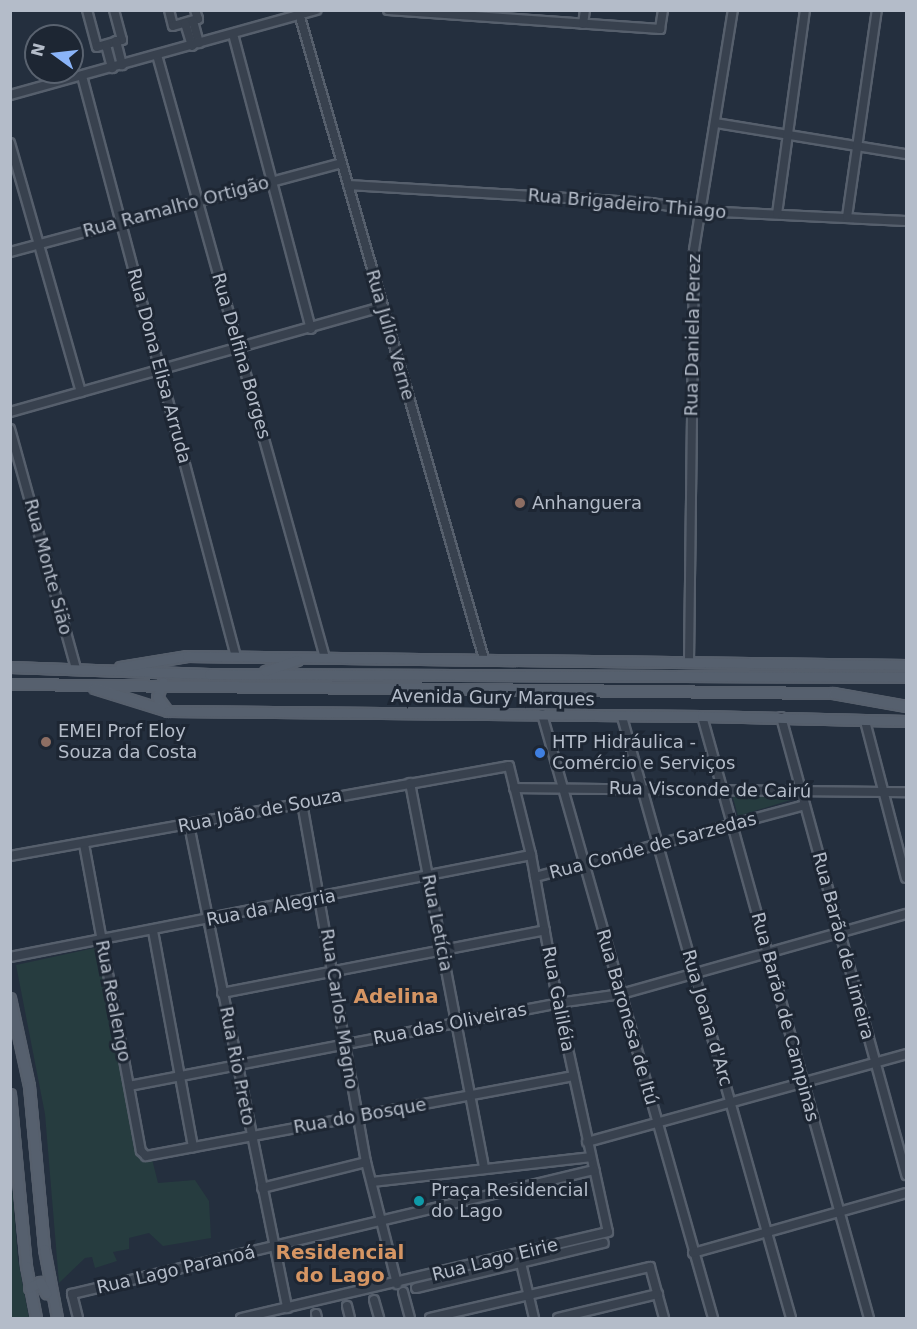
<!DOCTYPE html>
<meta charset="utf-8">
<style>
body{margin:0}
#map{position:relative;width:917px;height:1329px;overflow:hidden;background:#242f3e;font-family:"DejaVu Sans",sans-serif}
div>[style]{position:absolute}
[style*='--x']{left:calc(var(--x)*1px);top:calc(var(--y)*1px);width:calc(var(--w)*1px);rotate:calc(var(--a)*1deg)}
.green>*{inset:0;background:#263c3f}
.roads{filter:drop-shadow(2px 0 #565f6c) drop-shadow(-2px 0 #565f6c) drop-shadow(0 2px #565f6c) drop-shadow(0 -2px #565f6c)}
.minor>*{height:8px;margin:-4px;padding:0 4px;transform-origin:4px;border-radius:4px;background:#38414e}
.major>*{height:9px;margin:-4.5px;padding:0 4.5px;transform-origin:4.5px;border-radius:4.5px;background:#56606e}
.dots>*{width:16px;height:16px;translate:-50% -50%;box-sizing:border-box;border:3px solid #1d2633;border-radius:50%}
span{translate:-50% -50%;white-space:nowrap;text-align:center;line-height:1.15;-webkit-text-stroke:6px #1d2633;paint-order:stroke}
.street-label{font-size:18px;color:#b4bcc9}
.poi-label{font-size:18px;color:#b4bcc9}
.left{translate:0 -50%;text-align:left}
.neighbourhood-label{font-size:20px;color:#d59563;font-weight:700}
.frame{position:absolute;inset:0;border:12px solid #b4bcc9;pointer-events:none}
.north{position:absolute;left:24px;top:24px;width:60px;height:60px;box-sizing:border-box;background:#1d2633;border:2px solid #59626f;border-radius:50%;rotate:285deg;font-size:16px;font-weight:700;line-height:24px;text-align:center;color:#b4bcc9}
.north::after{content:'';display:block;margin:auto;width:21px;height:27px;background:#8ab4f8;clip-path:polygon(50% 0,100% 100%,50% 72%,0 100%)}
</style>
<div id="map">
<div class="green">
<i style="clip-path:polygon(732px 794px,795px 795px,797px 798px,738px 816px)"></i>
<i style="clip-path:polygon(99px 947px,134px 1149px,152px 1159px,158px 1183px,195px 1180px,209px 1201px,211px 1238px,163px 1246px,149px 1233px,129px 1238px,129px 1249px,113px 1252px,117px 1261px,95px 1268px,92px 1257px,85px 1258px,59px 1283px,45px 1114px,16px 965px)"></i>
<i style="clip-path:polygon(10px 1161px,18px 1260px,29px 1318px,11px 1318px)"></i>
</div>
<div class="roads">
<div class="minor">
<i style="--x:87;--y:10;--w:38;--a:75"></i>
<i style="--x:97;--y:47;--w:26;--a:-16"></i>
<i style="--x:122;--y:40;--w:31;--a:-105"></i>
<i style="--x:169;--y:10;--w:16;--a:76"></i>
<i style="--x:173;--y:26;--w:26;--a:-16"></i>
<i style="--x:198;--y:19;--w:9;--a:-108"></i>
<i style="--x:298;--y:10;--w:675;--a:74.01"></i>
<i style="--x:388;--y:10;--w:273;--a:4"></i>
<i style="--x:660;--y:29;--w:19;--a:-81"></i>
<i style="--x:193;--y:21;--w:23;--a:75"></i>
<i style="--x:185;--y:23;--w:24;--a:73"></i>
<i style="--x:583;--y:24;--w:14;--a:-82"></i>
<i style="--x:233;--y:34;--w:305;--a:75.2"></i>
<i style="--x:116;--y:41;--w:25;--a:76"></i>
<i style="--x:106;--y:45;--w:24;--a:75"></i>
<i style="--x:157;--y:55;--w:626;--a:74.43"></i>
<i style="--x:82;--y:76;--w:601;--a:75.15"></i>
<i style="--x:10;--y:95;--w:318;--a:-15.5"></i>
<i style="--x:716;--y:123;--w:193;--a:9.3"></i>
<i style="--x:10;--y:143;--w:259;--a:74.1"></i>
<i style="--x:348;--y:185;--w:304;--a:3.4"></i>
<i style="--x:651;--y:203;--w:51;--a:9.1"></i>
<i style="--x:701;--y:211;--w:205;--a:2.8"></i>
<i style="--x:777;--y:214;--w:206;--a:-82.2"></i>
<i style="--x:847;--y:217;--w:209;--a:-81.8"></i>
<i style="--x:10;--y:252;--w:343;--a:-15"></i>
<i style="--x:10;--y:412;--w:387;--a:-15.8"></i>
<i style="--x:10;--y:429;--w:249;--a:74.6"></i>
<i style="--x:689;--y:662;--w:412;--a:-89.3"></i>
<i style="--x:694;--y:250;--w:243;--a:-80.8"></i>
<i style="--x:542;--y:714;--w:628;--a:74.19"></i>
<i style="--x:702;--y:716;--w:625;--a:74.5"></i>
<i style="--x:622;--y:717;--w:624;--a:74.29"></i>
<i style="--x:781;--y:717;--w:475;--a:74.7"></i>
<i style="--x:865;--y:721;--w:162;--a:75.4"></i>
<i style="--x:410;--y:783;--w:393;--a:79.1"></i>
<i style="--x:514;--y:788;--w:392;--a:0.6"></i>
<i style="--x:302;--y:803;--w:365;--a:79.9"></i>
<i style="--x:366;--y:1162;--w:126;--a:75.7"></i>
<i style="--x:189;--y:825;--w:493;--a:78.5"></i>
<i style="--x:84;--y:844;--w:312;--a:79.5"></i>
<i style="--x:141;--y:1151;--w:7;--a:45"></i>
<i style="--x:146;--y:1156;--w:435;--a:-10.6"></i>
<i style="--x:10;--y:856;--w:507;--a:-10.22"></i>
<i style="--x:509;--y:766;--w:92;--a:76.1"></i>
<i style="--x:531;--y:855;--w:150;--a:79.7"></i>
<i style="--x:558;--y:1003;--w:234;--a:77.7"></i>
<i style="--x:608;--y:1232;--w:377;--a:166.8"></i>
<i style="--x:535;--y:877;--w:279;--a:-14.9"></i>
<i style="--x:153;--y:931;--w:220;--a:79.5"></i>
<i style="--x:10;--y:957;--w:531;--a:-11.08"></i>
<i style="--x:222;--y:993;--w:329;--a:-11"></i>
<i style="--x:129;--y:1086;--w:437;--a:-10.9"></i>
<i style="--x:558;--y:1003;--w:64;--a:-8.1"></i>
<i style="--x:621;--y:994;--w:296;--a:-15.7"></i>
<i style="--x:587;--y:1142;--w:331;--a:-15.4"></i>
<i style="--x:372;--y:1182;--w:219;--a:-6.5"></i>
<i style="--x:262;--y:1188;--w:107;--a:-14"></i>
<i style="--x:693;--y:1253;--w:221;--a:-15.7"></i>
<i style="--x:521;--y:1263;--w:57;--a:76.7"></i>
<i style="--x:416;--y:1288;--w:193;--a:-13.5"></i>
<i style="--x:403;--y:1292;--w:27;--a:75"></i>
<i style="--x:374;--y:1300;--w:19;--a:74"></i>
<i style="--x:347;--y:1306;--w:12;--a:76"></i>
<i style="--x:316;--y:1314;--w:4;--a:76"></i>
<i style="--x:78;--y:1318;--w:25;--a:-104"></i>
<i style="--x:72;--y:1294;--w:537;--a:-13.36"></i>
<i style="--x:430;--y:1318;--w:226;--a:-13.1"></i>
<i style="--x:650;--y:1267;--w:53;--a:74.6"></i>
<i style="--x:558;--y:1318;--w:103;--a:-13.5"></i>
</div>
<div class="major">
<i style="--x:10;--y:667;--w:199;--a:2"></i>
<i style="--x:209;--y:674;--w:697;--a:0.25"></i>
<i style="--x:120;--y:667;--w:68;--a:-9.3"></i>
<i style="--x:187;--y:656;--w:719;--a:0.72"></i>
<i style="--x:265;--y:671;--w:34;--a:-19"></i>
<i style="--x:163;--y:682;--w:16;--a:112"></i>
<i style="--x:157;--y:697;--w:17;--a:54"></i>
<i style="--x:10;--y:684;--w:823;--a:0.63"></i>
<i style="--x:833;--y:693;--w:74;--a:10.1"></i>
<i style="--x:94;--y:688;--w:77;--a:17.3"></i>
<i style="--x:168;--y:711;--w:534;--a:0.54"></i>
<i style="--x:702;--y:716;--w:204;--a:1.4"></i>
<i style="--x:10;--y:998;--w:90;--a:77.8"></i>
<i style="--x:29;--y:1086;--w:164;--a:84.7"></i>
<i style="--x:44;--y:1249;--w:70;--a:79.3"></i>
<i style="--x:10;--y:1094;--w:173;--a:84.7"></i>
<i style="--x:26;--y:1266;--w:53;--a:79.1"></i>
<i style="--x:29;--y:1288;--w:13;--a:-29"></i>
<i style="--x:40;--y:1282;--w:13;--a:61"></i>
</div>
</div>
<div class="dots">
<i style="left:520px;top:503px;background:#8d6e63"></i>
<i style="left:46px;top:742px;background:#8d6e63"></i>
<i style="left:540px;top:753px;background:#3f7fe0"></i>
<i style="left:419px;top:1201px;background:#0f9aa8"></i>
</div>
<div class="street-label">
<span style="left:627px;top:204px;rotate:5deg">Rua Brigadeiro Thiago</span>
<span style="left:176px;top:207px;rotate:-15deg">Rua Ramalho Ortigão</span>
<span style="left:390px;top:335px;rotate:74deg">Rua Júlio Verne</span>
<span style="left:693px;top:335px;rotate:-89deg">Rua Daniela Perez</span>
<span style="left:241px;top:356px;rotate:74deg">Rua Delfina Borges</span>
<span style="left:159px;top:366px;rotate:75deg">Rua Dona Elisa Arruda</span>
<span style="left:48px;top:567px;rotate:75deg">Rua Monte Sião</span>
<span style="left:493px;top:698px;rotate:1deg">Avenida Gury Marques</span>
<span style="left:710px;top:790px;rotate:1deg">Rua Visconde de Cairú</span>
<span style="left:260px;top:811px;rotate:-11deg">Rua João de Souza</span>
<span style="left:653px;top:846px;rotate:-15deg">Rua Conde de Sarzedas</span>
<span style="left:271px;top:908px;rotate:-11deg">Rua da Alegria</span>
<span style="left:437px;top:923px;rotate:79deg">Rua Letícia</span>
<span style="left:843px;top:946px;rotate:75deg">Rua Barão de Limeira</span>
<span style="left:558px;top:999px;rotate:79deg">Rua Galiléia</span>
<span style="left:113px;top:1001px;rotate:79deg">Rua Realengo</span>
<span style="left:339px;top:1009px;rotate:81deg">Rua Carlos Magno</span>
<span style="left:627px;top:1017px;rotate:74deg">Rua Baronesa de Itú</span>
<span style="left:785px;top:1017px;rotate:75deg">Rua Barão de Campinas</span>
<span style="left:707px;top:1018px;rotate:74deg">Rua Joana d'Arc</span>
<span style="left:450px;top:1024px;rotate:-11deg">Rua das Oliveiras</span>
<span style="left:237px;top:1066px;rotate:79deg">Rua Rio Preto</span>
<span style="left:360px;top:1116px;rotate:-10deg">Rua do Bosque</span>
<span style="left:495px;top:1260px;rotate:-14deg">Rua Lago Eirie</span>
<span style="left:176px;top:1270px;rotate:-13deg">Rua Lago Paranoá</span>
</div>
<div class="poi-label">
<span class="left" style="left:532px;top:503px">Anhanguera</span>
<span class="left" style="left:58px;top:742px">EMEI Prof Eloy<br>Souza da Costa</span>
<span class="left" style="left:552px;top:753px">HTP Hidráulica -<br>Comércio e Serviços</span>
<span class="left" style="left:431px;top:1201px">Praça Residencial<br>do Lago</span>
</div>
<div class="neighbourhood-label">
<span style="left:396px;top:996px">Adelina</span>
<span style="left:340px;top:1264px">Residencial<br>do Lago</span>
</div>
<div class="frame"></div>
<div class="north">N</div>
</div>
